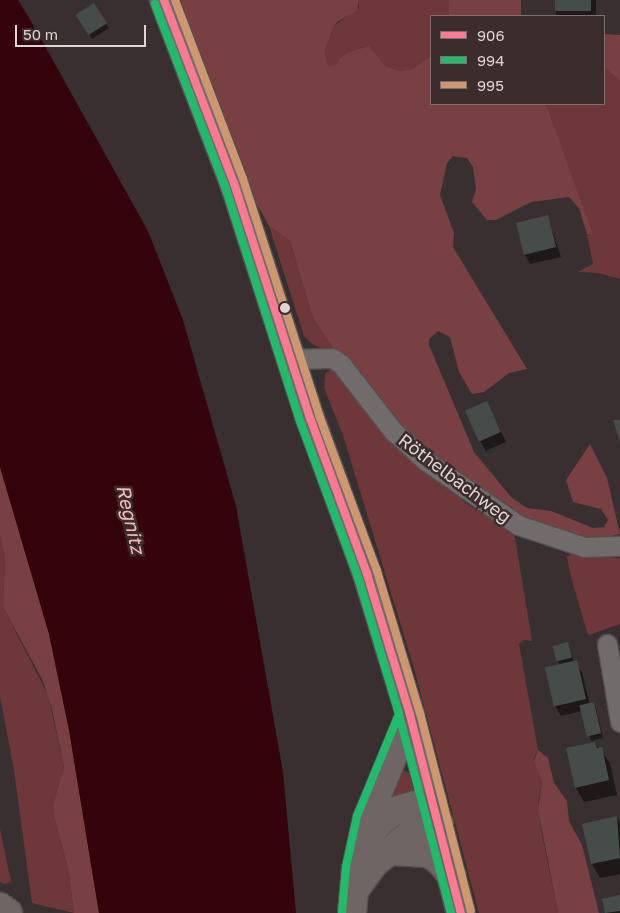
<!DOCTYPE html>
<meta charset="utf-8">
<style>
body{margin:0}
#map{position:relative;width:620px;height:913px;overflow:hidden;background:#383030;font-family:"Golos Text",sans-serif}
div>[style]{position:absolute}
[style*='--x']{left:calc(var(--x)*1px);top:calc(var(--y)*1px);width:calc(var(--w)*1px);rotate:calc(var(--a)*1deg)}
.green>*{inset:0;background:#6e383a}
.forest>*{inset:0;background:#784043;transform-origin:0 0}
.water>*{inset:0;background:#35040b}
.shadow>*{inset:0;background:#0007;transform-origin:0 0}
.building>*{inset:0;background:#454c4a;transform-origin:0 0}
.roads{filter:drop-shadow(1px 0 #554e4e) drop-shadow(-1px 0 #554e4e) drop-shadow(0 1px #554e4e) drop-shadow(0 -1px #554e4e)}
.street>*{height:19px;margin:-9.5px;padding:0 9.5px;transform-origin:9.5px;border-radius:9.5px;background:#716b6b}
.secondary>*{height:28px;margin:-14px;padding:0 14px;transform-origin:14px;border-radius:14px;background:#716b6b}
.primary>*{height:28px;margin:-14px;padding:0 14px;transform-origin:14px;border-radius:14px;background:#706565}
.bus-1>*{height:8px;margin:-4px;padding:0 4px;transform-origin:4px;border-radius:4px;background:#fe7a93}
.bus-2>*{height:8px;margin:-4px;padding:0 4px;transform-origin:4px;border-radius:4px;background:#20bc6c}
.bus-3>*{height:8px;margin:-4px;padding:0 4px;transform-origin:4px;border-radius:4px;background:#cd976f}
.dots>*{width:14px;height:14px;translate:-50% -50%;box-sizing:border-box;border:2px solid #3c2d2d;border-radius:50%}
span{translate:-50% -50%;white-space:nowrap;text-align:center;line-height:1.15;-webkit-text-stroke:5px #3c2d2d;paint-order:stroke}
.street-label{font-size:18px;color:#dfd5d5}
.water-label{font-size:19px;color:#f6baba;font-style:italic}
.legend{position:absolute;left:430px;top:15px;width:175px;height:90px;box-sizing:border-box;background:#3c2d2d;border:1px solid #7d7070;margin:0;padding:6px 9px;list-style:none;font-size:15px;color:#dfd5d5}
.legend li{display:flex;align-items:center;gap:10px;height:25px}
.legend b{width:25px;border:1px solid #7d7070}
.scale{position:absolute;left:15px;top:25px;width:131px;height:22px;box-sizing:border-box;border:2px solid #dfd5d5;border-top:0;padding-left:6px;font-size:15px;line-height:18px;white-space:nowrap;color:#dfd5d5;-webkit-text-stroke:4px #3c2d2d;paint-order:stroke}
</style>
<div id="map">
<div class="green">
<i style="clip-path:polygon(359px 0,449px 0,449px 16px,431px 16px,431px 56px,412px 69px,398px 71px,386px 66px,369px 46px,348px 52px,339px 59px,336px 65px,328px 66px,325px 50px,334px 26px,359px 7px)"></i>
<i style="clip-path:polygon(604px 67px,620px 81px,620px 279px,599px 273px,578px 272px,593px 264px,587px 234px,591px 236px,546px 104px,604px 104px)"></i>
<i style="clip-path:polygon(269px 226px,290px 241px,313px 318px,339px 357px,312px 344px,304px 336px)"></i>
<i style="clip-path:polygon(332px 369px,339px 372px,465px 503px,514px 532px,532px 641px,524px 640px,519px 644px,538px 750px,534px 758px,542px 782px,538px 803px,541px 829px,558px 913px,479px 913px,414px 668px,343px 435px,324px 388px,325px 374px)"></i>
<i style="clip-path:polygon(0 536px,5px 557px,3px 607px,48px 695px,64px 767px,53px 805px,54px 817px,68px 868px,74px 913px,32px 903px,14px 770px,0 696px)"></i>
<i style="clip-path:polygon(571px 554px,620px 558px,620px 624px,589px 635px,587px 632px,570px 573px,567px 557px)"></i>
<i style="clip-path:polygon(403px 770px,409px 773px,415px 796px,385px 802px)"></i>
<i style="clip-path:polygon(0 829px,11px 882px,4px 884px,0 882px)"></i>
</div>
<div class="forest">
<i style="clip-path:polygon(180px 0,359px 0,357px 11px,338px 21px,334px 26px,325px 50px,328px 66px,336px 65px,339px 59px,348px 52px,369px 46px,386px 66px,398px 71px,412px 69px,431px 56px,431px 104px,546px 104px,593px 235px,587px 234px,579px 208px,569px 197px,531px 202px,496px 220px,487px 220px,472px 202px,476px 189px,473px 167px,467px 158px,453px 156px,447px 163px,440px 195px,454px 233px,453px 247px,527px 369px,509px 373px,484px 392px,472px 394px,459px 372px,450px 337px,438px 331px,429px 339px,429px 345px,474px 452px,511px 497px,527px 508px,551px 511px,593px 528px,604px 527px,608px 520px,601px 509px,573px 502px,566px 480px,590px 444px,607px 478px,620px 534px,599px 539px,579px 537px,523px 522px,488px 491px,456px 492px,339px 357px,313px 318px,290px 241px,269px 226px,252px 195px)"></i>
<i style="left:449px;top:0;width:72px;height:16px"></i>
<i style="clip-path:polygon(604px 34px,620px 35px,620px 81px,604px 67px)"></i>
<i style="clip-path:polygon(0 467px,49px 634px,69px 730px,99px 913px,74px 913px,68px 868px,54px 817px,53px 805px,64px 767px,52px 709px,43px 681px,3px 607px,5px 557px,0 536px)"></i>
<i style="clip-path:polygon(538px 750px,548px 758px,554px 783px,567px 801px,569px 821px,582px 845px,599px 913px,558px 913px,538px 809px,542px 782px,534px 761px)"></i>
</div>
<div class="water">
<i style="clip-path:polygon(0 0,18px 0,31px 21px,148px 231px,183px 320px,236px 506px,283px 772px,296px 913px,99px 913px,69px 730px,49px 634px,0 467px)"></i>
</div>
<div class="shadow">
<i style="left:556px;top:0;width:40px;height:16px"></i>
<i style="clip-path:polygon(93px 5px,109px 28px,92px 39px,80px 20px)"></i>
<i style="clip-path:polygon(547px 216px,561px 257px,530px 264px,524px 254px)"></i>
<i style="clip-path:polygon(492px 413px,506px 442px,486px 451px,480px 441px)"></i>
<i style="clip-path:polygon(568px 643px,574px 662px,582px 672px,590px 705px,594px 704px,596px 708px,603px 738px,591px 741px,582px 711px,561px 716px,555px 706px,560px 665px,557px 660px)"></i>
<i style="clip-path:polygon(595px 743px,610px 763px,617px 795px,584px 802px,576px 788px)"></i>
<i style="clip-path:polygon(617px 817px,620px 823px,620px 874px,600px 878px,592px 864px)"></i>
<i style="clip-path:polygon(620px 896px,620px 913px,606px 913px,603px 900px)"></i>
</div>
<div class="building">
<i style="left:555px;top:0;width:36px;height:11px"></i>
<i style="left:94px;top:3px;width:24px;height:22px;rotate:57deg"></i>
<i style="left:548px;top:215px;width:33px;height:33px;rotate:76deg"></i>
<i style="left:487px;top:401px;width:34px;height:24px;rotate:66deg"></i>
<i style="clip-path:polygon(613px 420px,620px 420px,620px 442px)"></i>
<i style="left:568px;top:642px;width:16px;height:16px;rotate:75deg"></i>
<i style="left:577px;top:660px;width:40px;height:33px;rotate:77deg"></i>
<i style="left:594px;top:702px;width:32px;height:15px;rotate:77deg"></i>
<i style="clip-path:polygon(595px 742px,597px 748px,602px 747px,609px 780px,575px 788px,566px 748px)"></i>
<i style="clip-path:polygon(617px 816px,620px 858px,591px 864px,582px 824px)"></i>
<i style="clip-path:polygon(620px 895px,620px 911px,605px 913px,602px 899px)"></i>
</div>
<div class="roads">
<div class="street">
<i style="--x:291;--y:359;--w:41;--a:-1.4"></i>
<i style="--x:332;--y:358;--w:11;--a:34"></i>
<i style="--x:341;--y:364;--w:85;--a:52.2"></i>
<i style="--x:393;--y:431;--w:45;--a:42.3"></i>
<i style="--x:426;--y:461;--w:112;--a:34.8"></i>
<i style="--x:518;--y:525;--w:70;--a:18.4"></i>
<i style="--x:584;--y:547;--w:36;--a:-2"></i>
<i style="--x:607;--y:644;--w:79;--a:80.5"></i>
</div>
<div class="secondary">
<i style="--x:164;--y:0;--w:196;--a:69.1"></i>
<i style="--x:234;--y:183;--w:247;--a:72.1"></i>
<i style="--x:310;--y:418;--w:166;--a:69.9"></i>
<i style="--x:367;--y:574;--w:147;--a:73"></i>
<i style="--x:410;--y:715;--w:204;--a:75.6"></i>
</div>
<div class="primary">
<i style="--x:363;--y:837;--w:38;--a:-41"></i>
<i style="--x:392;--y:812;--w:42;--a:-16.7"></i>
<i style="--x:391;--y:851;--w:37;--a:3"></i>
<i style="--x:428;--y:853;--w:14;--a:34"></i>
<i style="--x:440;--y:861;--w:19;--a:51"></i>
<i style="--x:356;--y:888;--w:31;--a:-54"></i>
<i style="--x:374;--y:863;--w:47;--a:-38.1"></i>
<i style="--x:411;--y:834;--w:30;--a:-20"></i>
<i style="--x:0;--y:907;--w:10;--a:37"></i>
<i style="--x:352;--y:913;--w:44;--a:-84.8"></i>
<i style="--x:356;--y:869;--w:51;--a:-77.6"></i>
<i style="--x:367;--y:819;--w:113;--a:-67.5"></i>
</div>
</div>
<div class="bus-1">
<i style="--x:164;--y:0;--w:196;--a:69.1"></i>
<i style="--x:234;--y:183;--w:247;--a:72.1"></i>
<i style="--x:310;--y:418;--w:166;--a:69.9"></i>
<i style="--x:367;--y:574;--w:147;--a:73"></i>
<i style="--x:410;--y:715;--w:204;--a:75.6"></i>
</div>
<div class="bus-2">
<i style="--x:155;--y:4;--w:195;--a:69"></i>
<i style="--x:225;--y:186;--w:247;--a:72.3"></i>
<i style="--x:300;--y:421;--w:166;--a:69.6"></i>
<i style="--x:358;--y:577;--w:143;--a:73.3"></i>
<i style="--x:399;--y:714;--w:110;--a:112.4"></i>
<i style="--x:357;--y:816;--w:52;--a:102.2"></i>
<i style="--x:346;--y:867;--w:45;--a:95.1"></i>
<i style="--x:397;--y:707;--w:213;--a:75.3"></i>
</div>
<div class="bus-3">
<i style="--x:175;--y:0;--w:191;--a:69.2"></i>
<i style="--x:243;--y:179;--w:248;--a:72.1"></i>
<i style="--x:319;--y:415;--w:166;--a:69.6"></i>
<i style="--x:377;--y:571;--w:148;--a:73.2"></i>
<i style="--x:420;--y:713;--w:204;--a:75.6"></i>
</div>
<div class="dots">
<i style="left:285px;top:308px;background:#dfd5d5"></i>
</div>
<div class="street-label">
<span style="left:455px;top:478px;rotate:37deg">Röthelbachweg</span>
</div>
<div class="water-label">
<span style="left:131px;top:519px;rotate:77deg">Regnitz</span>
</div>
<ul class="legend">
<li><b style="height:6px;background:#fe7a93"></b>906</li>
<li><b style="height:6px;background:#20bc6c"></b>994</li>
<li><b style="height:6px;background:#cd976f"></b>995</li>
</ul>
<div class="scale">50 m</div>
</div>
